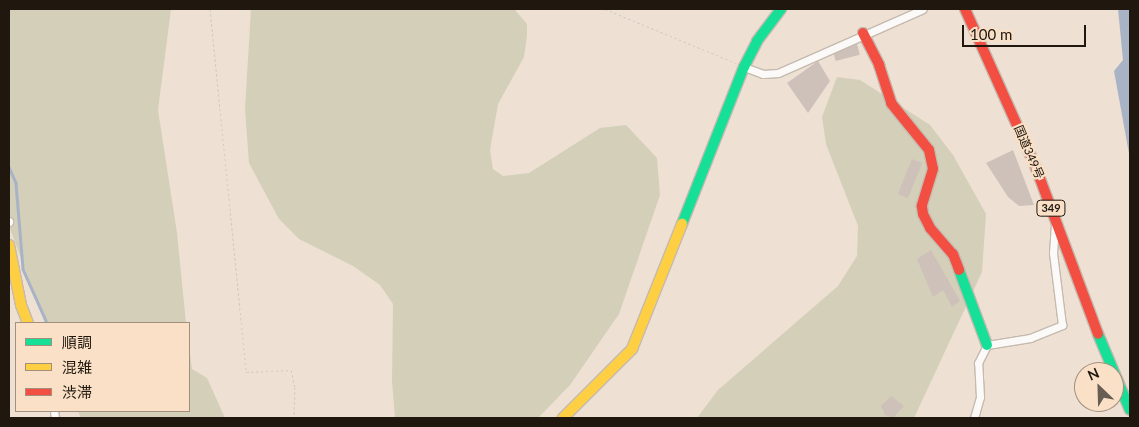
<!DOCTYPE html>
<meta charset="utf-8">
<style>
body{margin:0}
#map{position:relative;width:1139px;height:427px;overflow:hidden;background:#eee0d2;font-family:Lato,"Noto Sans JP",sans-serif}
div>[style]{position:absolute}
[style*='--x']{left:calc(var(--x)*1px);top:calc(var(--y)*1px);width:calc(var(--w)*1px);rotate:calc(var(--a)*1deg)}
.green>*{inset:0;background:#d4cfb9}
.water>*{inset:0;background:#a8b3c6}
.stream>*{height:2.5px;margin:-1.25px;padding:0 1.25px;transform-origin:1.25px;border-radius:1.25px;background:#a8b3c6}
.building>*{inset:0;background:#cec1ba;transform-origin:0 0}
.path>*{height:1px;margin-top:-0.5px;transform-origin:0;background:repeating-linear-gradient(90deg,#cfcbc6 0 2.5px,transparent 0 5px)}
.roads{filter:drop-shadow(1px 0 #c5baaf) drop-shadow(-1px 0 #c5baaf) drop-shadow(0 1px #c5baaf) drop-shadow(0 -1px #c5baaf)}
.street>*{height:7px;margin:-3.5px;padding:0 3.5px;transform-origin:3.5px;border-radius:3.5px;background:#fcfaf8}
.fast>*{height:10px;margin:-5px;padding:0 5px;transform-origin:5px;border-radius:5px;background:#16e098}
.slow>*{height:10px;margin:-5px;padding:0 5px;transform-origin:5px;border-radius:5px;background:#ffcf43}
.jam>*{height:10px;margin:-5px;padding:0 5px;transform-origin:5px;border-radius:5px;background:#f24e42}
span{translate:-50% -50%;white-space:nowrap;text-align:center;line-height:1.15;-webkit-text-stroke:4.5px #f9e0c7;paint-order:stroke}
.shield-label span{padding:1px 4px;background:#f9e0c7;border:1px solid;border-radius:4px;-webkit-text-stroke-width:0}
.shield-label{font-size:11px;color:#20170e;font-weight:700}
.street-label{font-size:12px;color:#20170e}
.frame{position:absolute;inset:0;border:10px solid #20170e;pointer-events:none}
.legend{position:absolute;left:15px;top:322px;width:175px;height:90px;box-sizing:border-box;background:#f9e0c7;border:1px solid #a2907d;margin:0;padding:6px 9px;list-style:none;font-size:15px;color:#20170e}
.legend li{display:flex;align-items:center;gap:10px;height:25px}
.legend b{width:25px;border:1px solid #a2907d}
.north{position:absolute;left:1074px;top:362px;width:50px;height:50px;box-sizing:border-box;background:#f9e0c7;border:1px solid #a2907d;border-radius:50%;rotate:336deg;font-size:14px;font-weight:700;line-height:20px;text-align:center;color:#20170e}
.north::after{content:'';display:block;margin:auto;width:18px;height:22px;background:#685d53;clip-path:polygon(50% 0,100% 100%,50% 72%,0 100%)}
.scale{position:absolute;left:962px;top:25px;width:124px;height:22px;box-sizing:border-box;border:2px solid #20170e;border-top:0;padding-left:6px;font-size:15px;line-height:18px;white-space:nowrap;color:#20170e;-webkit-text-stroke:4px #f9e0c7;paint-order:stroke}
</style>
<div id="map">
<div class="green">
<i style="clip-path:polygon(9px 9px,171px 9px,158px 110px,177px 233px,186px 323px,45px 323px,9px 226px)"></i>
<i style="clip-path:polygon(251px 9px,514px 9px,527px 24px,527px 35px,524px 57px,498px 104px,490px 150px,493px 169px,503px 176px,529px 173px,600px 128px,626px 125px,657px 158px,660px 195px,619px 314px,570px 385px,538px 418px,395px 418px,392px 381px,393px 304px,380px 285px,353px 266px,299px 239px,279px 219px,249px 163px,245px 109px)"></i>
<i style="clip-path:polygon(837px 77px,860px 80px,930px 125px,953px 155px,986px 214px,982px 272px,914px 418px,697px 418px,718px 390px,838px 286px,857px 256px,858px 226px,826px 144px,822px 117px)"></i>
<i style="clip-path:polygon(189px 347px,192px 369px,207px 378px,225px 418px,81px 418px,78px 411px,189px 411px)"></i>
</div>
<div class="water">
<i style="clip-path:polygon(1118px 9px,1130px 9px,1130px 159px,1114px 71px,1123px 60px)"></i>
</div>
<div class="stream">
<i style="--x:9;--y:167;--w:17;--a:66"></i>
<i style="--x:16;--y:183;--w:86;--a:85.3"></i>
<i style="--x:23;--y:269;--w:59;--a:66"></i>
<i style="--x:58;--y:411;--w:7;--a:82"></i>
</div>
<div class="building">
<i style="left:857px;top:44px;width:11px;height:25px;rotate:75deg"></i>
<i style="clip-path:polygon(818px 61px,830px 81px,808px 113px,787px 83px)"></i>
<i style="clip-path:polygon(1013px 150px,1034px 205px,1019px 206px,1008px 197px,986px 163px)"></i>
<i style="left:912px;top:159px;width:11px;height:38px;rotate:22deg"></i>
<i style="clip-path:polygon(931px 250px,960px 301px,952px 307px,943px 290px,933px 297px,917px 259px)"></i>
<i style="clip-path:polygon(891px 396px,904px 406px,893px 418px,885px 415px,881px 406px)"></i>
</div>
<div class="path">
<i style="--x:210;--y:9;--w:365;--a:84.3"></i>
<i style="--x:246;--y:372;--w:45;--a:-2.5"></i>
<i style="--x:291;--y:370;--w:17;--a:77"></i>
<i style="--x:295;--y:387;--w:31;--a:92"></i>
<i style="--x:605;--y:9;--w:142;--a:22.4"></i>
</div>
<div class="roads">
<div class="street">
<i style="--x:744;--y:67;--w:20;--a:20"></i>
<i style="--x:763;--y:74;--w:15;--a:-4"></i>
<i style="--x:778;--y:73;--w:158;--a:-23.8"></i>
<i style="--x:9;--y:221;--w:1;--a:90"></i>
<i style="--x:54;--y:411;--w:7;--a:82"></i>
<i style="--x:974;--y:418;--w:22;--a:-74"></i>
<i style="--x:980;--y:397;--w:34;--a:-93"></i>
<i style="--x:978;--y:363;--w:20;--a:-63"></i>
<i style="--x:987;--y:345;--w:44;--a:-9.2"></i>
<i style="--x:1030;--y:338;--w:35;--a:-22"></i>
<i style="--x:1062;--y:325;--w:73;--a:-97.1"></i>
<i style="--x:1053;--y:253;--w:28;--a:-86"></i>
</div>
<div class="fast">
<i style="--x:682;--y:224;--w:169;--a:-68.5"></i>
<i style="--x:744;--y:67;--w:29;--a:-63"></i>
<i style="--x:757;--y:41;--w:40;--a:-53"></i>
<i style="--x:959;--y:270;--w:80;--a:69.5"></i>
<i style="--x:1098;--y:334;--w:82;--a:67.2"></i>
</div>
<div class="slow">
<i style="--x:9;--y:245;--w:61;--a:78.7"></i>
<i style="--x:21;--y:305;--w:19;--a:69"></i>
<i style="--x:563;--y:418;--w:98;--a:-45"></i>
<i style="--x:632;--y:349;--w:135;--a:-68.2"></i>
</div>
<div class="jam">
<i style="--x:965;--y:9;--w:174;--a:65.9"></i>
<i style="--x:1036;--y:168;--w:177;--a:69.5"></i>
<i style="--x:863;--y:33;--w:36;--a:63"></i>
<i style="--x:879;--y:65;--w:40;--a:72"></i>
<i style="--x:891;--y:103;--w:60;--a:51"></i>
<i style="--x:929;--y:150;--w:19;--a:78"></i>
<i style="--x:933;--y:169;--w:39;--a:107"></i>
<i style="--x:922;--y:206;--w:8;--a:83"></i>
<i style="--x:923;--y:214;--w:16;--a:63"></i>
<i style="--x:930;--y:228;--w:35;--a:49"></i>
<i style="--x:953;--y:254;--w:17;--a:69"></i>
</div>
</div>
<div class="shield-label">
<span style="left:1051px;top:208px">349</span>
</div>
<div class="street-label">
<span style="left:1029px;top:152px;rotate:67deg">国道349号</span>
</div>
<div class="frame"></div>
<ul class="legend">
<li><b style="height:6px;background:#16e098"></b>順調</li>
<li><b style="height:6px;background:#ffcf43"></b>混雑</li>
<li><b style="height:6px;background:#f24e42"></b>渋滞</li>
</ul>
<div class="north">N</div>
<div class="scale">100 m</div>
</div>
